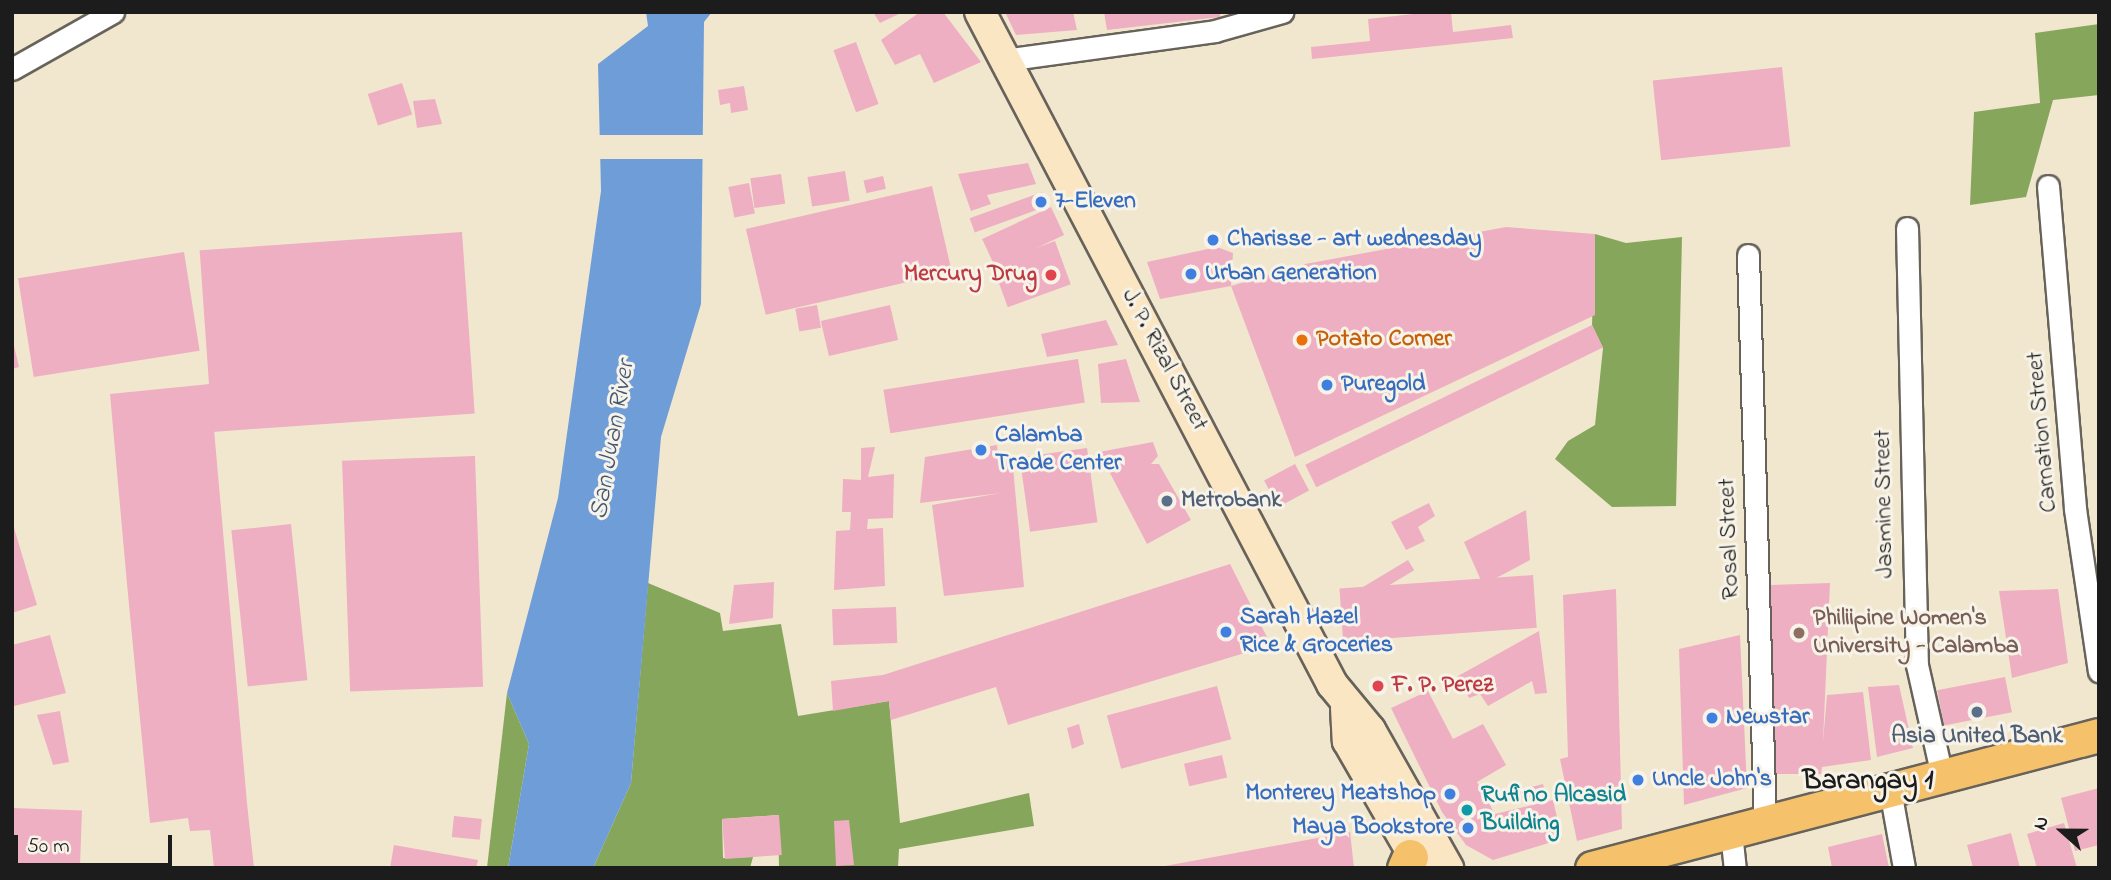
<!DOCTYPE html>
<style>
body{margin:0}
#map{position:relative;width:2111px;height:880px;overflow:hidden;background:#f1e7cf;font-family:"Indie Flower",sans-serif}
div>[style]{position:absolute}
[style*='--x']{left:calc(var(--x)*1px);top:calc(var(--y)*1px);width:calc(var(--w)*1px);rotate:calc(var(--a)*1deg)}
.forest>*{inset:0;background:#86a65b}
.water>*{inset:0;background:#6f9dd8}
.pier>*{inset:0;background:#f1e7cf;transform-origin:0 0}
.building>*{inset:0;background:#eeafc2;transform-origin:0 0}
.roads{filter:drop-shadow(2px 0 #67635b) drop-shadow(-2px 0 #67635b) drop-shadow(0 2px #67635b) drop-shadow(0 -2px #67635b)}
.minor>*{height:21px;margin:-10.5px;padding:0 10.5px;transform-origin:10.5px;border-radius:10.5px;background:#fff}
.secondary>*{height:30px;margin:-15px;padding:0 15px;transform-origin:15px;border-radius:15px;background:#fbe6c4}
.primary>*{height:33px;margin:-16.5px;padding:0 16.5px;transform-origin:16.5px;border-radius:16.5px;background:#f5c16b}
.trunk>*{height:35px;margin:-17.5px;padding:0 17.5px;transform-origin:17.5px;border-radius:17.5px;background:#f5c16b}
.dots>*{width:19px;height:19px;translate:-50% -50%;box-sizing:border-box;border:4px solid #f7f3e8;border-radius:50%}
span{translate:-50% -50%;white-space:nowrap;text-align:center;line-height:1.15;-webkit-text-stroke:6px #f7f3e8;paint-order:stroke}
.shop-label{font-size:24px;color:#366cbe;font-weight:700}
.left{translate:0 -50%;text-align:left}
.right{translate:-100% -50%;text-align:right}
.health-label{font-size:24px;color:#be3a42;font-weight:700}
.food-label{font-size:24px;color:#c56008;font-weight:700}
.street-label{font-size:24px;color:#1c1c1c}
.service-label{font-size:24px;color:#4e5e75;font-weight:700}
.education-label{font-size:24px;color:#785e54;font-weight:700}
.culture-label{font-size:24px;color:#0d838f;font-weight:700}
.water-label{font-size:26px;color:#415671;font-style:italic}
.quarter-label{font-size:28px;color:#1c1c1c;font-weight:700}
.frame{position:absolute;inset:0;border:14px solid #1c1c1c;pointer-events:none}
.north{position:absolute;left:2027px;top:796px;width:70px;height:70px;-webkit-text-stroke:5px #f7f3e8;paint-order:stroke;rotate:291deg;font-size:19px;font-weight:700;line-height:28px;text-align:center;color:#1c1c1c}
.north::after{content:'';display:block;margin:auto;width:24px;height:32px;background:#1c1c1c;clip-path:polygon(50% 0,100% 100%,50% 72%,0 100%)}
.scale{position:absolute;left:14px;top:835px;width:158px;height:32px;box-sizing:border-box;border:4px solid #1c1c1c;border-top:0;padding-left:9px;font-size:21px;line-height:24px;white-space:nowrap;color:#1c1c1c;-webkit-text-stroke:5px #f7f3e8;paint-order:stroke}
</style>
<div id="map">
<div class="forest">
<i style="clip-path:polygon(2099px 24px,2099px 95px,2053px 100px,2026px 197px,1970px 205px,1974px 112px,2040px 103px,2035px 33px)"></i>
<i style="clip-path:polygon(1595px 234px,1626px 243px,1682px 237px,1676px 506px,1612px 507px,1555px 459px,1568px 441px,1595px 425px,1603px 348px,1592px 325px)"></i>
<i style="clip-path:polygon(648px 583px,720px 613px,723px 631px,781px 624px,798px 716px,889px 701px,900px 823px,1029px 793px,1034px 826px,899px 849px,898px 868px,779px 868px,778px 815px,722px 819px,723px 858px,753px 857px,750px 868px,593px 868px,631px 783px)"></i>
<i style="clip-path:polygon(507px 693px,529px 744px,508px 868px,487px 868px)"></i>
</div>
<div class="water">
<i style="clip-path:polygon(646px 12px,712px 12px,704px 22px,701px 304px,661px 437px,631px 783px,593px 868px,508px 868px,529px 744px,507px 693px,558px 498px,601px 191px,598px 64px,648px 26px)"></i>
</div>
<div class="pier">
<i style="left:706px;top:135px;width:24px;height:111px;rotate:90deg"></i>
</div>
<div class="building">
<i style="clip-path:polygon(873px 12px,903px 12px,880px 23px)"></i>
<i style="clip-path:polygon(920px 12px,943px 12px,981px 62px,934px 83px,920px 54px,895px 65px,881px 40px)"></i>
<i style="clip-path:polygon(1023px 12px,1073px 12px,1077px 30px,1016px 35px,1006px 14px)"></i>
<i style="clip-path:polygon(1104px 12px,1220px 12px,1220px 17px,1107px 30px)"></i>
<i style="clip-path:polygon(1431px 12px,1451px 12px,1453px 32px,1511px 25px,1513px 38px,1312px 59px,1311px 47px,1370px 41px,1368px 19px)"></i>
<i style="left:856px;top:42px;width:66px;height:24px;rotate:70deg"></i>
<i style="left:1782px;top:67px;width:80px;height:130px;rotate:84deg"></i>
<i style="left:402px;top:83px;width:33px;height:36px;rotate:72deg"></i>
<i style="clip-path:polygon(744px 86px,748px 110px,731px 113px,730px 103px,720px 105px,718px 90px)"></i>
<i style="clip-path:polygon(435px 99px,442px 124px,417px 128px,413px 101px)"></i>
<i style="clip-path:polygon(1028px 163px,1036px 184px,987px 195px,991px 204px,971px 211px,958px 174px)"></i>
<i style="left:845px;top:171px;width:30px;height:38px;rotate:81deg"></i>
<i style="left:781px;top:174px;width:30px;height:31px;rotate:82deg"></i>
<i style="left:883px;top:176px;width:13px;height:20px;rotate:77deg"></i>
<i style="left:749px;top:183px;width:31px;height:21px;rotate:79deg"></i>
<i style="left:932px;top:186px;width:88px;height:191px;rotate:77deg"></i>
<i style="left:1042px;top:192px;width:15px;height:77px;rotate:70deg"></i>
<i style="left:1051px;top:207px;width:31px;height:76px;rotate:65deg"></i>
<i style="clip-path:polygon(1506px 227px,1595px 234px,1595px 315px,1295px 457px,1231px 286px,1305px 264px)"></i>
<i style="left:462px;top:232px;width:182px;height:263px;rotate:86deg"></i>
<i style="left:1055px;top:241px;width:46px;height:67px;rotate:70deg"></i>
<i style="clip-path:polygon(1217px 247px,1233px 253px,1231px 286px,1160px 299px,1147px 262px)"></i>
<i style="left:184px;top:252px;width:100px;height:168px;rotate:81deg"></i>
<i style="left:817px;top:305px;width:23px;height:22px;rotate:80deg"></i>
<i style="left:890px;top:305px;width:36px;height:71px;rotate:77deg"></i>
<i style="clip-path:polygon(1106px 320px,1118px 345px,1047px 357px,1041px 334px)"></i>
<i style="left:1592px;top:325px;width:25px;height:319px;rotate:64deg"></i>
<i style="clip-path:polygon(12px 337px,19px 367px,12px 369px)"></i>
<i style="left:1078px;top:359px;width:44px;height:197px;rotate:81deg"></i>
<i style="clip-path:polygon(1126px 359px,1140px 402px,1101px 403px,1098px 364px)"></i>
<i style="clip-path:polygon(210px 384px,247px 803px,254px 868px,214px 868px,210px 830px,190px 831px,188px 818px,150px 823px,127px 584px,110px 394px)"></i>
<i style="clip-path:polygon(1153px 442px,1158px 456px,1151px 464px,1159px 464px,1191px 520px,1147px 544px,1099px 452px)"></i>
<i style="clip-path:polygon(997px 445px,998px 456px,1012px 456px,1024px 587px,944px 596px,932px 505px,1001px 493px,920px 503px,925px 457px)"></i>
<i style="clip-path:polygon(875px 447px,868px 477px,894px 474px,893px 518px,868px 519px,867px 529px,883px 528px,885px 586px,834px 590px,836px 531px,850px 530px,851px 512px,842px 512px,843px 479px,861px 480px,861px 448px)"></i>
<i style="left:1087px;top:448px;width:75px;height:68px;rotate:82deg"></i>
<i style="left:475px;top:456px;width:231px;height:133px;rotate:88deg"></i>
<i style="left:1295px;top:464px;width:30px;height:35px;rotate:62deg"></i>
<i style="clip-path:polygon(1429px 503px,1435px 516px,1418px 527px,1425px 541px,1406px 550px,1391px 522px)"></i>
<i style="clip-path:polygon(1526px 510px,1530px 560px,1483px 585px,1464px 542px)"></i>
<i style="clip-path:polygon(12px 521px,37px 605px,12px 613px)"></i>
<i style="left:291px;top:524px;width:157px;height:60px;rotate:84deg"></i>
<i style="left:1408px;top:560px;width:12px;height:72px;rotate:59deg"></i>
<i style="clip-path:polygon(1230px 564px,1271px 645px,1008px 725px,996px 687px,891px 720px,889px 701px,833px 711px,831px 681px,883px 675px)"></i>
<i style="left:1533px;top:575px;width:53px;height:194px;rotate:86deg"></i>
<i style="clip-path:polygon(774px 582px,773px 618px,729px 624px,734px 585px)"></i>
<i style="clip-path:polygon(1830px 583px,1823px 742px,1827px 695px,1863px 692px,1871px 760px,1822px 767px,1821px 774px,1770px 774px,1769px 585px)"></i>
<i style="clip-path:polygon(1388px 588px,1404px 611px,1356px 635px,1346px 612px)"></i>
<i style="clip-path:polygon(1616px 589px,1622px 829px,1577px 841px,1560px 759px,1568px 757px,1563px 595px)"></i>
<i style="clip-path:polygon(2058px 589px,2068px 663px,2012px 678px,1999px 591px)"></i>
<i style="left:896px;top:607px;width:36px;height:64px;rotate:88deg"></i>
<i style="clip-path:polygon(1539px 631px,1547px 693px,1535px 694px,1532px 681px,1488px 706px,1480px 694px,1469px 698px,1458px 676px)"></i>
<i style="clip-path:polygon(50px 635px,66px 693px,14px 706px,12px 645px)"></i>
<i style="clip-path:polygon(1740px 635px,1747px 788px,1684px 805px,1679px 649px)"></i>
<i style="left:2005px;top:677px;width:36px;height:69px;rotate:79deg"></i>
<i style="clip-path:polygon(1899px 685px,1913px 748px,1877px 757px,1868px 687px)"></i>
<i style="left:1217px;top:686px;width:55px;height:114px;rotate:75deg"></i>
<i style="clip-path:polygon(1428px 691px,1453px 739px,1483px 724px,1506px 765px,1477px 782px,1495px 814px,1553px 800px,1562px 839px,1493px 860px,1466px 845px,1442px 812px,1391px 708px)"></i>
<i style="clip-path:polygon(60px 711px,69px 762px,53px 765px,37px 715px)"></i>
<i style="clip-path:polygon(1079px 724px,1084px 744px,1072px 749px,1067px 728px)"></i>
<i style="left:1222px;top:755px;width:23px;height:39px;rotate:77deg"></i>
<i style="left:1543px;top:784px;width:11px;height:26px;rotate:75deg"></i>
<i style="clip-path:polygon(2099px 788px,2099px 845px,2075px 851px,2061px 798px)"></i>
<i style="left:12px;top:808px;width:70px;height:60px;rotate:2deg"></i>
<i style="left:779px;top:815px;width:40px;height:57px;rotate:86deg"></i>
<i style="left:454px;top:816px;width:28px;height:21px;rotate:6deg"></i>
<i style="clip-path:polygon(849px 820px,854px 865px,836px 866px,834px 821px)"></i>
<i style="clip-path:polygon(2064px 823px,2077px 868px,2037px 868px,2027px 834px)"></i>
<i style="clip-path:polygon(1350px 832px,1354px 868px,1165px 868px,1165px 866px)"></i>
<i style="clip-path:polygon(2011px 833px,2020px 868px,1973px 868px,1967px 845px)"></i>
<i style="clip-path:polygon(1882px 834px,1889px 868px,1832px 868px,1828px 847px)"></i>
<i style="clip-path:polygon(394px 845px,478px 860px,476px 868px,390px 868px)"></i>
</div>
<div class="roads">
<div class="minor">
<i style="--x:1004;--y:60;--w:213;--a:-7.8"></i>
<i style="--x:1215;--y:31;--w:70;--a:-15.8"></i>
<i style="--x:12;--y:69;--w:116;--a:-29.4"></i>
<i style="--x:2048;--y:186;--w:324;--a:85.2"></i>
<i style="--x:2075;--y:509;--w:164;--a:81.6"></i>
<i style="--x:1907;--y:228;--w:437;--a:88.7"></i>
<i style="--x:1917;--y:665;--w:114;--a:77.3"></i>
<i style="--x:1748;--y:255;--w:568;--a:88.29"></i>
<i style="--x:1890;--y:790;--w:79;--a:79.8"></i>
<i style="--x:1731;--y:832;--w:36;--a:84"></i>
</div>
<div class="secondary">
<i style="--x:980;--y:12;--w:759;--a:62.35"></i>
<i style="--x:1332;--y:684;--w:60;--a:50.4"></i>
<i style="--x:1370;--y:730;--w:159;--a:60.5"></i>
<i style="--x:1346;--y:708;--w:33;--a:87"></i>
<i style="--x:1348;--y:741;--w:146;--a:60.1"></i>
</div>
<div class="primary">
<i style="--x:1592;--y:868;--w:524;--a:-14.7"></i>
</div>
<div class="trunk">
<i style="--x:1405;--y:868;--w:12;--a:-66"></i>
</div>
</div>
<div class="dots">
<i style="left:1041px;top:202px;background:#3f7fe0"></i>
<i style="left:1213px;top:240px;background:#3f7fe0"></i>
<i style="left:1191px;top:274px;background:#3f7fe0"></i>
<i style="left:1051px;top:275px;background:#e0444e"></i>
<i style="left:1302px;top:340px;background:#e8710a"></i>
<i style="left:1327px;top:385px;background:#3f7fe0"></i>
<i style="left:981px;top:450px;background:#3f7fe0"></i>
<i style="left:1167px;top:501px;background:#5c6f8a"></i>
<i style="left:1226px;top:632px;background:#3f7fe0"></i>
<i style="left:1799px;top:633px;background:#8d6e63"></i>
<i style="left:1378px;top:686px;background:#e0444e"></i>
<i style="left:1977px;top:712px;background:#5c6f8a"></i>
<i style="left:1712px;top:718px;background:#3f7fe0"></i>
<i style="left:1638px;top:780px;background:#3f7fe0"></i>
<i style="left:1450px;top:794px;background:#3f7fe0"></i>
<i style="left:1467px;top:810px;background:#0f9aa8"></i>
<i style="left:1468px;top:828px;background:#3f7fe0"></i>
</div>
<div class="shop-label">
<span class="left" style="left:1055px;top:202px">7-Eleven</span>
<span class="left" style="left:1227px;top:240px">Charisse - art wednesday</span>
<span class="left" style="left:1205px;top:274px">Urban Generation</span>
<span class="left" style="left:1341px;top:385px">Puregold</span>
<span class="left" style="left:995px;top:450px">Calamba<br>Trade Center</span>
<span class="left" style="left:1240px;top:632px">Sarah Hazel<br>Rice &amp; Groceries</span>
<span class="left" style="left:1726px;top:718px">Newstar</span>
<span class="left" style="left:1652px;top:780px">Uncle John's</span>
<span class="right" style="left:1436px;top:794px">Monterey Meatshop</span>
<span class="right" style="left:1454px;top:828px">Maya Bookstore</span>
</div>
<div class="health-label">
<span class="right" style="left:1037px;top:275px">Mercury Drug</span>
<span class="left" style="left:1392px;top:686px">F. P. Perez</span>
</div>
<div class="food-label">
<span class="left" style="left:1316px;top:340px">Potato Corner</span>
</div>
<div class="street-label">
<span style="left:1164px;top:360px;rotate:62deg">J. P. Rizal Street</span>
<span style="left:2043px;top:432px;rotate:-95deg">Carnation Street</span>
<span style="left:1885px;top:504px;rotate:-91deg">Jasmine Street</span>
<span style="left:1730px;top:539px;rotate:-92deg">Rosal Street</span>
</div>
<div class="service-label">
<span class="left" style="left:1181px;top:501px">Metrobank</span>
<span style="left:1977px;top:737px">Asia United Bank</span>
</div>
<div class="education-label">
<span class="left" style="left:1813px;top:633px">Philiipine Women's<br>University - Calamba</span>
</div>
<div class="culture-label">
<span class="left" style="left:1481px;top:810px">Rufino Alcasid<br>Building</span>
</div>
<div class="water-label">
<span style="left:614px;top:440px;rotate:-80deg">San Juan River</span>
</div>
<div class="quarter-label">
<span style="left:1868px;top:782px">Barangay 1</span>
</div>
<div class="frame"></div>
<div class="north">N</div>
<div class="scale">50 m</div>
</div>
